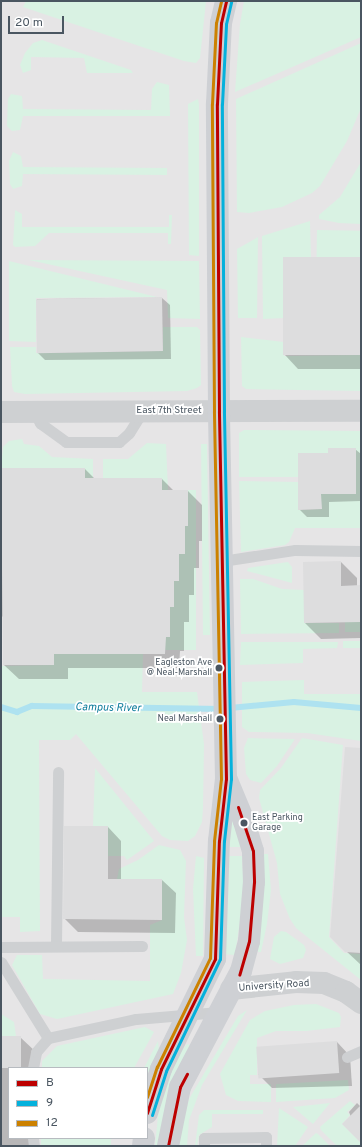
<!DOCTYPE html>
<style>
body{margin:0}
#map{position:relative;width:362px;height:1147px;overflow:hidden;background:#f4f4f4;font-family:Overpass,sans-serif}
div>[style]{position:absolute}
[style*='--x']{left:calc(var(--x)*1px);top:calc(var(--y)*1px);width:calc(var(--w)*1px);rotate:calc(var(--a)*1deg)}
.education>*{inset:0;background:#e6e5e6}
.green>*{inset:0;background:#d9f2e3;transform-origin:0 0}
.shadow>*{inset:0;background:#0003}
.stream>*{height:5.5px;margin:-2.75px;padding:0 2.75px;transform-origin:2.75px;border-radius:2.75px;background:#aee2f0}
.building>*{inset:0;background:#ddddde;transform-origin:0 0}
.lane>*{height:11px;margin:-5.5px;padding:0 5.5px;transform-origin:5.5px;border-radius:5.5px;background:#ced0d2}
.street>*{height:22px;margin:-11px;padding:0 11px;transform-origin:11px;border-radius:11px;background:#ced0d2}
.secondary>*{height:22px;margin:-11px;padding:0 11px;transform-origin:11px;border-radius:11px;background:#ced0d4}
.bus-1>*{height:3px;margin:-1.5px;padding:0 1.5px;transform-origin:1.5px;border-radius:1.5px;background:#bd0000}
.bus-2>*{height:3px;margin:-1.5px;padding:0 1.5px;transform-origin:1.5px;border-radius:1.5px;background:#04b1dc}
.bus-3>*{height:3px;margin:-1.5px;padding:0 1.5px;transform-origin:1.5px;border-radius:1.5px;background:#cc8100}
.dots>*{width:11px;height:11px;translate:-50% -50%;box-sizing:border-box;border:2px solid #fff;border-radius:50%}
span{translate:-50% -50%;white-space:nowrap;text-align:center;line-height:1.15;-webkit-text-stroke:3.5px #fff;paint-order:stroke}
.bus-label{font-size:9px;color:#4a5661}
.right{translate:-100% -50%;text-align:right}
.left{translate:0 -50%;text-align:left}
.street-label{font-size:10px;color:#4a5661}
.water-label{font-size:11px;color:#0c7c9b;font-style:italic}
.frame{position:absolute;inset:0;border:2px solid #4a5661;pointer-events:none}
.legend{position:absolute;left:8px;top:1067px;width:140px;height:72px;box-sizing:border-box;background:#fff;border:1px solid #b7bbc0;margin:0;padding:5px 7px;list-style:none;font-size:12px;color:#4a5661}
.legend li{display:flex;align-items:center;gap:8px;height:20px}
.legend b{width:20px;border:1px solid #b7bbc0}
.scale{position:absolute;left:8px;top:16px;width:56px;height:18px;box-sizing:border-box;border:2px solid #4a5661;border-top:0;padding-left:5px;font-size:12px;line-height:14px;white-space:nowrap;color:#4a5661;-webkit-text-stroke:3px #fff;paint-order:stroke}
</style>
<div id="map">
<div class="education">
<i style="clip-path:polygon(evenodd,1px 1px,361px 1px,361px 1146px,1px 1146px,1px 1px,9px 1068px,147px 1068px,147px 1138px,9px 1138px,9px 1068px)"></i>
</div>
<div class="green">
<i style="clip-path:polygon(26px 1px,206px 1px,200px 58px,196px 63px,184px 61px,23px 7px)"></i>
<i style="clip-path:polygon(244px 1px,361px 1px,361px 37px,235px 92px,240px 24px)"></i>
<i style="clip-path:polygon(42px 40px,131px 70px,133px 73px,87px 73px,84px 58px,31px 57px,31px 70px,23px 73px,20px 65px,25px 53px,33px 43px)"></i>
<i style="clip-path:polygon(361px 43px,361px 108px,347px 141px,320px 186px,312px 193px,282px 207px,249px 213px,237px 212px,236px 99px)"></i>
<i style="clip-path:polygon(157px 82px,169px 85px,170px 116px,23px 116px,20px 130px,12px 131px,7px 126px,8px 99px,11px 94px,22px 96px,23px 109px,151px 110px,152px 89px)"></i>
<i style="clip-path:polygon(198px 99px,199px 104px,199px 256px,189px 255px,188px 104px)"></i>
<i style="clip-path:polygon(13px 152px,21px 156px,23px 167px,167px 168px,167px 175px,23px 174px,22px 186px,13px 189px,10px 184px,9px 161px)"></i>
<i style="clip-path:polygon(361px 162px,361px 224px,339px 223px,319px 219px,319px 215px,340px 197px)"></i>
<i style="clip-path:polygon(15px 210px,22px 214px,22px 227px,169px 227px,169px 215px,172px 215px,171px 244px,168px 244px,168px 233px,49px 233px,35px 246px,15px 247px,13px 245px)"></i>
<i style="clip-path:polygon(310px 221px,311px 257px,283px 258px,284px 318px,263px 319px,262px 236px)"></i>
<i style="left:317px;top:230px;width:44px;height:27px;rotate:1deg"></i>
<i style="clip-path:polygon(258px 237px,257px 318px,238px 318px,237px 249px)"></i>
<i style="clip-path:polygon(29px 260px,199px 261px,200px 319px,168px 318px,167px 290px)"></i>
<i style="clip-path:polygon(9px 261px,157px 297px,36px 298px,36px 342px,9px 341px)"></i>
<i style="clip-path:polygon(163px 327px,197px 327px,200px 330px,201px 385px,197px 388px,187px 391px,25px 394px,14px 392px,12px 386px,10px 347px,36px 347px,36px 353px,163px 351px)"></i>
<i style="clip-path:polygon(241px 337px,284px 342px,284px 356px,361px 355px,361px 391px,246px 389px,242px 386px)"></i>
<i style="clip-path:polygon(244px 430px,361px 431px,361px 528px,295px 528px,289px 542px,285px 545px,241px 552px,239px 481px,298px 482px,298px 510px,321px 509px,321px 485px,328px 494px,356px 493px,356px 448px,328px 448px,328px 453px,298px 453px,298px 477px,239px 477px,239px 433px)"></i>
<i style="clip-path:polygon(22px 439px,24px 444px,39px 446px,52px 457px,93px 459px,93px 478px,85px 478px,85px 468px,1px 468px,3px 447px,9px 441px)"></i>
<i style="clip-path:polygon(147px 443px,166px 444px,168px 490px,162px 490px,162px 478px,103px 478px,103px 459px,128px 459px)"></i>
<i style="clip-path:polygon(201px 444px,207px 444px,210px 635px,203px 635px)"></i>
<i style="clip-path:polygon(188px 490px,196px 490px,196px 650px,165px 650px,165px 637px,170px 637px,170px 607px,174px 607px,174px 581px,179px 581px,179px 554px,185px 526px,188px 526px)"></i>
<i style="clip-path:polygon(288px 562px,292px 567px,292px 583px,247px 571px,248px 568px)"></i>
<i style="clip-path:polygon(240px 579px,253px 579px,282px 589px,304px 590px,304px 623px,339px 623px,339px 633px,241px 634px)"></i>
<i style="left:361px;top:622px;width:10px;height:16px;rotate:90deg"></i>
<i style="left:343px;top:641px;width:18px;height:7px"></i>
<i style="clip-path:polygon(241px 642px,338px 642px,337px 648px,303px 649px,303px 663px,240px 665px)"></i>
<i style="clip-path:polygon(54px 654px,143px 654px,142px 692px,197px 692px,204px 744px,203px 808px,202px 822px,195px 836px,188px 841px,170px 840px,162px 836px,76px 734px,70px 740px,39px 740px,40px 931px,20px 932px,20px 917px,1px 917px,1px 666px,53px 665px)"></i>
<i style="clip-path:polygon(304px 680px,304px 694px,361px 694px,361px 741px,307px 733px,249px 732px,242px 727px,242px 682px)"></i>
<i style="clip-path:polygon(248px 738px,295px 739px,277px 766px,261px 783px,250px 780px,246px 774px,244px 748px)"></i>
<i style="clip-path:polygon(302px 738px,343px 745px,329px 937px,344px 953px,361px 954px,361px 980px,296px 928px,290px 919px,280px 894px,277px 863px,259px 798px,260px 790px,281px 768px)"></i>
<i style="clip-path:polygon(95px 768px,154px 841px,127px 860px,124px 856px,108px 856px,108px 826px,93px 826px)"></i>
<i style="clip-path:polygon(228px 809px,242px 847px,227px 847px)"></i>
<i style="clip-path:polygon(159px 845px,180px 850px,186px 861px,184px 917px,187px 940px,181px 973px,173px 994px,57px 1019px,40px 1014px,12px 965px,17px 955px,42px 955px,43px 979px,150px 981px,150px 925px,162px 920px,162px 879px,117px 879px,119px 869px,138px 860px)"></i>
<i style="clip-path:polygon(262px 854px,268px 854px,271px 890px,267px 924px,261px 952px,258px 952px,263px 900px)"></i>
<i style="clip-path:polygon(196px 856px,204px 858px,203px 956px,196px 956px,193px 889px)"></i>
<i style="clip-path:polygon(225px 856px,242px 856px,244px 895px,235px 955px,222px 954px)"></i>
<i style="clip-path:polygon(281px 931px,286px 932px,304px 945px,306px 950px,303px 958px,280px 964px,270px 959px,274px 937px)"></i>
<i style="clip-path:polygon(316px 1004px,339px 1013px,341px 1017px,340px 1027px,306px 1031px,276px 1031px,257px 1038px,257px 1075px,250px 1075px,250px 1084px,271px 1084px,271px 1102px,238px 1101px,226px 1095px,220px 1074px,250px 1020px,265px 1011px,294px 1005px)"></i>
<i style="clip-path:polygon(247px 1010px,202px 1085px,189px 1120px,187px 1146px,180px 1146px,180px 1134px,189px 1099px,238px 1016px)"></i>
<i style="clip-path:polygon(1px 1014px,14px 1022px,16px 1036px,1px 1036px)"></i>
<i style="clip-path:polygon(145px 1027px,154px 1032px,134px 1068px,42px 1068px,42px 1061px,57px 1046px)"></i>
<i style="clip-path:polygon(158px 1041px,159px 1051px,147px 1075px,147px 1068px,144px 1068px)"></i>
<i style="clip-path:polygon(187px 1044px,191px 1045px,168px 1090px,162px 1146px,155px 1146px,159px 1106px,176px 1058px)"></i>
<i style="clip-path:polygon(348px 1080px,349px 1090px,335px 1098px,276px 1102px,276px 1084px)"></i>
<i style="clip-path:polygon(350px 1101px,355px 1105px,347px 1112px,350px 1115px,342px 1124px,361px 1143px,361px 1146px,337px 1146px,321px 1130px,320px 1127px)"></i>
<i style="clip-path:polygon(330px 1103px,313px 1124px,293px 1107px)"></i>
<i style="clip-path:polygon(279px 1108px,308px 1127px,295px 1146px,277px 1146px)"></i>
<i style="clip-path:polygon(204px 1110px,263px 1110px,263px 1114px,212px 1114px,212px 1127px,199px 1135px,197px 1146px,195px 1146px,199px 1115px)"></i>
<i style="clip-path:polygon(316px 1133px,318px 1134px,330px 1146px,302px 1146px)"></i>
<i style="left:41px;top:1138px;width:70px;height:8px"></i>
</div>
<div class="shadow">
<i style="clip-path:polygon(361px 258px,361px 369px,298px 369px,285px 355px)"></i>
<i style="clip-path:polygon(162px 298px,170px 305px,171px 359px,45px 360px,37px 352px,37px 299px)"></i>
<i style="clip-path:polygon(355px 449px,361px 454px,361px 501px,329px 502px,329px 517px,307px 517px,299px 509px)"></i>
<i style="clip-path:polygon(1px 469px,85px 469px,95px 479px,162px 479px,174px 491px,188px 491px,202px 505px,202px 541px,199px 541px,199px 568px,194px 568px,194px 595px,189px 595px,189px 622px,184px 622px,184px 651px,180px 651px,179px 668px,68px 668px,68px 679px,19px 679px,4px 665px,4px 618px,1px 615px)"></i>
<i style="clip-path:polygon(341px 562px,357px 578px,357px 586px,361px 586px,361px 638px,321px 639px,305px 623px)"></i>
<i style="clip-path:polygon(361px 749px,361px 965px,345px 950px)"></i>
<i style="clip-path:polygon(108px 827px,121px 841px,121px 880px,162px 880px,176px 893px,175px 933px,78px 932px,64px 918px)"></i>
<i style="clip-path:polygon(1px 1037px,20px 1037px,37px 1053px,37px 1068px,9px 1068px,9px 1138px,37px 1138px,37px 1146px,1px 1146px)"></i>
<i style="clip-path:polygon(337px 1042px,350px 1056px,352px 1086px,272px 1088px,258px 1074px)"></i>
<i style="clip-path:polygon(357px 1103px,361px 1107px,361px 1142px,349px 1112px)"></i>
</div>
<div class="stream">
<i style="--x:1;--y:707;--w:17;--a:17"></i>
<i style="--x:17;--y:712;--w:16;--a:-22"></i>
<i style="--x:32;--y:706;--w:189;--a:0.9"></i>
<i style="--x:230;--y:708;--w:64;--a:-5.4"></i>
<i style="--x:294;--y:702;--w:67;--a:5.1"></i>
</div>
<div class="building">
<i style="left:361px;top:257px;width:98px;height:78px;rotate:90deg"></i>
<i style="left:162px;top:297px;width:54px;height:126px;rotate:89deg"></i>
<i style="clip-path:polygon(328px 448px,356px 448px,356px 494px,321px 494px,322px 509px,298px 510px,298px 453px,328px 453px)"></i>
<i style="clip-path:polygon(1px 468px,85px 468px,85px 478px,162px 478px,162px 490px,188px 490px,188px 526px,185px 526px,185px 554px,179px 554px,179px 581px,174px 581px,174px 607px,170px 607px,170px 637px,166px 637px,165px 654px,54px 654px,54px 665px,3px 665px)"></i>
<i style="clip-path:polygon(341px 561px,341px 586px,361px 585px,361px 622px,304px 623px,303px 562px)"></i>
<i style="clip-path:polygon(345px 747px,361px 748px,361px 953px,345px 952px,330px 937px)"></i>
<i style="clip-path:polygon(64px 826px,108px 826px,108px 879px,162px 879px,162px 920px,63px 919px)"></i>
<i style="left:1px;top:1036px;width:20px;height:32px"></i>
<i style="left:337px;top:1041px;width:32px;height:81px;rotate:86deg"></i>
<i style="clip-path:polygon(361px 1105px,361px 1143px,342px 1124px)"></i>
</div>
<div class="lane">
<i style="--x:34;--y:412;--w:13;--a:61"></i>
<i style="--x:40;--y:423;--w:32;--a:36"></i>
<i style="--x:66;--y:442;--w:53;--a:0"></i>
<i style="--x:119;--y:442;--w:13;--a:-42"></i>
<i style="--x:129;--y:433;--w:26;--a:-58"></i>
<i style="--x:222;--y:561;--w:74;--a:-8.6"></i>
<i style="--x:295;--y:550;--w:66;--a:0.9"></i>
<i style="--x:56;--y:945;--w:173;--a:-89.3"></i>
<i style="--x:1;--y:947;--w:141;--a:-0.4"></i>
<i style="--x:1;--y:962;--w:89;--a:58.3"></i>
<i style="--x:347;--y:1057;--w:15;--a:-23"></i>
<i style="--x:33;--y:1068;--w:16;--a:-79"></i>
<i style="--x:36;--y:1052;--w:18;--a:-49"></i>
<i style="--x:48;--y:1038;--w:90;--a:-12.2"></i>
<i style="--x:136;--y:1019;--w:83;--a:-4.8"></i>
<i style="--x:33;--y:1138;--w:8;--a:83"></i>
<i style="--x:204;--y:1146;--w:8;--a:-90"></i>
<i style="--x:204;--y:1138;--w:62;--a:-0.9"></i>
<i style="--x:266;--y:1137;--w:9;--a:90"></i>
</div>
<div class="street">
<i style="--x:1;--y:412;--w:360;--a:-0.2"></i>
<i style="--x:231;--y:989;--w:65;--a:-6.1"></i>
<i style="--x:296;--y:982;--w:28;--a:2"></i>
<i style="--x:324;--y:983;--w:24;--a:22"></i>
<i style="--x:346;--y:992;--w:19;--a:36"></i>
</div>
<div class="secondary">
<i style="--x:147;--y:1113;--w:46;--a:-72.3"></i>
<i style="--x:161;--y:1069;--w:123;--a:-63.9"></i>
<i style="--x:215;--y:959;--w:118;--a:-88.1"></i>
<i style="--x:219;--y:841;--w:62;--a:-83.6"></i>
<i style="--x:226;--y:779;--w:368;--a:-91.1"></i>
<i style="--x:219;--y:411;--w:307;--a:-90.4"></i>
<i style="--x:217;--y:104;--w:81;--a:-87.2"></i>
<i style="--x:221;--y:23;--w:23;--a:-77"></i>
<i style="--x:143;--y:1146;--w:8;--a:-83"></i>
<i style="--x:168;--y:1146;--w:60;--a:-78.5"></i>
<i style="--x:180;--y:1087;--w:131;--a:-62.3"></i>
<i style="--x:241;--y:971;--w:31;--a:-75"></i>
<i style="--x:249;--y:941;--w:59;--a:-85.2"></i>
<i style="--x:254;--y:882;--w:31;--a:-92"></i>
<i style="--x:253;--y:851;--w:31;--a:-107"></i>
<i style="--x:244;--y:821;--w:44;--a:-112.5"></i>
</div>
<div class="bus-1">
<i style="--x:238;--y:807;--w:46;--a:71.2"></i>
<i style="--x:253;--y:851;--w:31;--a:88"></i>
<i style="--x:254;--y:882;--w:59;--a:94.8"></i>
<i style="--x:249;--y:941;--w:35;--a:106"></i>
<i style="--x:147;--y:1113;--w:46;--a:-72.3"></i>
<i style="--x:161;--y:1069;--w:123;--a:-63.9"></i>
<i style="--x:215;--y:959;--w:118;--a:-88.1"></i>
<i style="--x:219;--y:841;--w:62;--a:-83.6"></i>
<i style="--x:226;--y:779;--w:368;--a:-91.1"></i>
<i style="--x:219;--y:411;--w:307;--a:-90.4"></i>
<i style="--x:217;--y:104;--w:81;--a:-87.2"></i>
<i style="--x:221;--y:23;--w:23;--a:-77"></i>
<i style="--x:168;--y:1146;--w:60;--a:-78.5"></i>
<i style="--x:180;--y:1087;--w:15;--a:-62"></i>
</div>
<div class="bus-2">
<i style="--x:152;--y:1115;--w:46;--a:-72.3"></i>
<i style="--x:166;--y:1071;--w:124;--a:-64.3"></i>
<i style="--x:220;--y:959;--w:118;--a:-88.1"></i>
<i style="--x:224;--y:841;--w:62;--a:-83.6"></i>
<i style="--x:231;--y:779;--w:368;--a:-91.1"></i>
<i style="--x:224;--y:411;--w:307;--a:-90.4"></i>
<i style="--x:222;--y:104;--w:80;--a:-87.1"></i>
<i style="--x:226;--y:24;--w:23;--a:-77"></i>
</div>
<div class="bus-3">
<i style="--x:147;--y:1097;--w:32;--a:-72"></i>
<i style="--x:157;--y:1067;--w:121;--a:-64.1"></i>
<i style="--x:210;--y:958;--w:117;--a:-88"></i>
<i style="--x:214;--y:841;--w:62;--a:-83.6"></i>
<i style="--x:221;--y:779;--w:368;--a:-91.1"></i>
<i style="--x:214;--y:411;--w:307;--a:-90.4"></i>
<i style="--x:212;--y:104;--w:81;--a:-87.2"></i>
<i style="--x:216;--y:23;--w:23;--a:-77"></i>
</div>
<div class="dots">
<i style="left:219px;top:668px;background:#4a5661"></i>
<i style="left:220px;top:719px;background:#4a5661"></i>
<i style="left:244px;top:823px;background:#4a5661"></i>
</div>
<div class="bus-label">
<span class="right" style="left:212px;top:668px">Eagleston Ave<br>@ Neal-Marshall</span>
<span class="right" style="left:212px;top:719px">Neal Marshall</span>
<span class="left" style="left:252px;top:823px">East Parking<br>Garage</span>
</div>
<div class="street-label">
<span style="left:169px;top:411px">East 7th Street</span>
<span style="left:274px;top:986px;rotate:-4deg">University Road</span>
</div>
<div class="water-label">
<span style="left:108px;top:708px;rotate:1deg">Campus River</span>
</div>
<div class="frame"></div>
<ul class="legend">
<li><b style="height:5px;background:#bd0000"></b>B</li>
<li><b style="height:5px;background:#04b1dc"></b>9</li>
<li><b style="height:5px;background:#cc8100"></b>12</li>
</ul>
<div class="scale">20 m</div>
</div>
